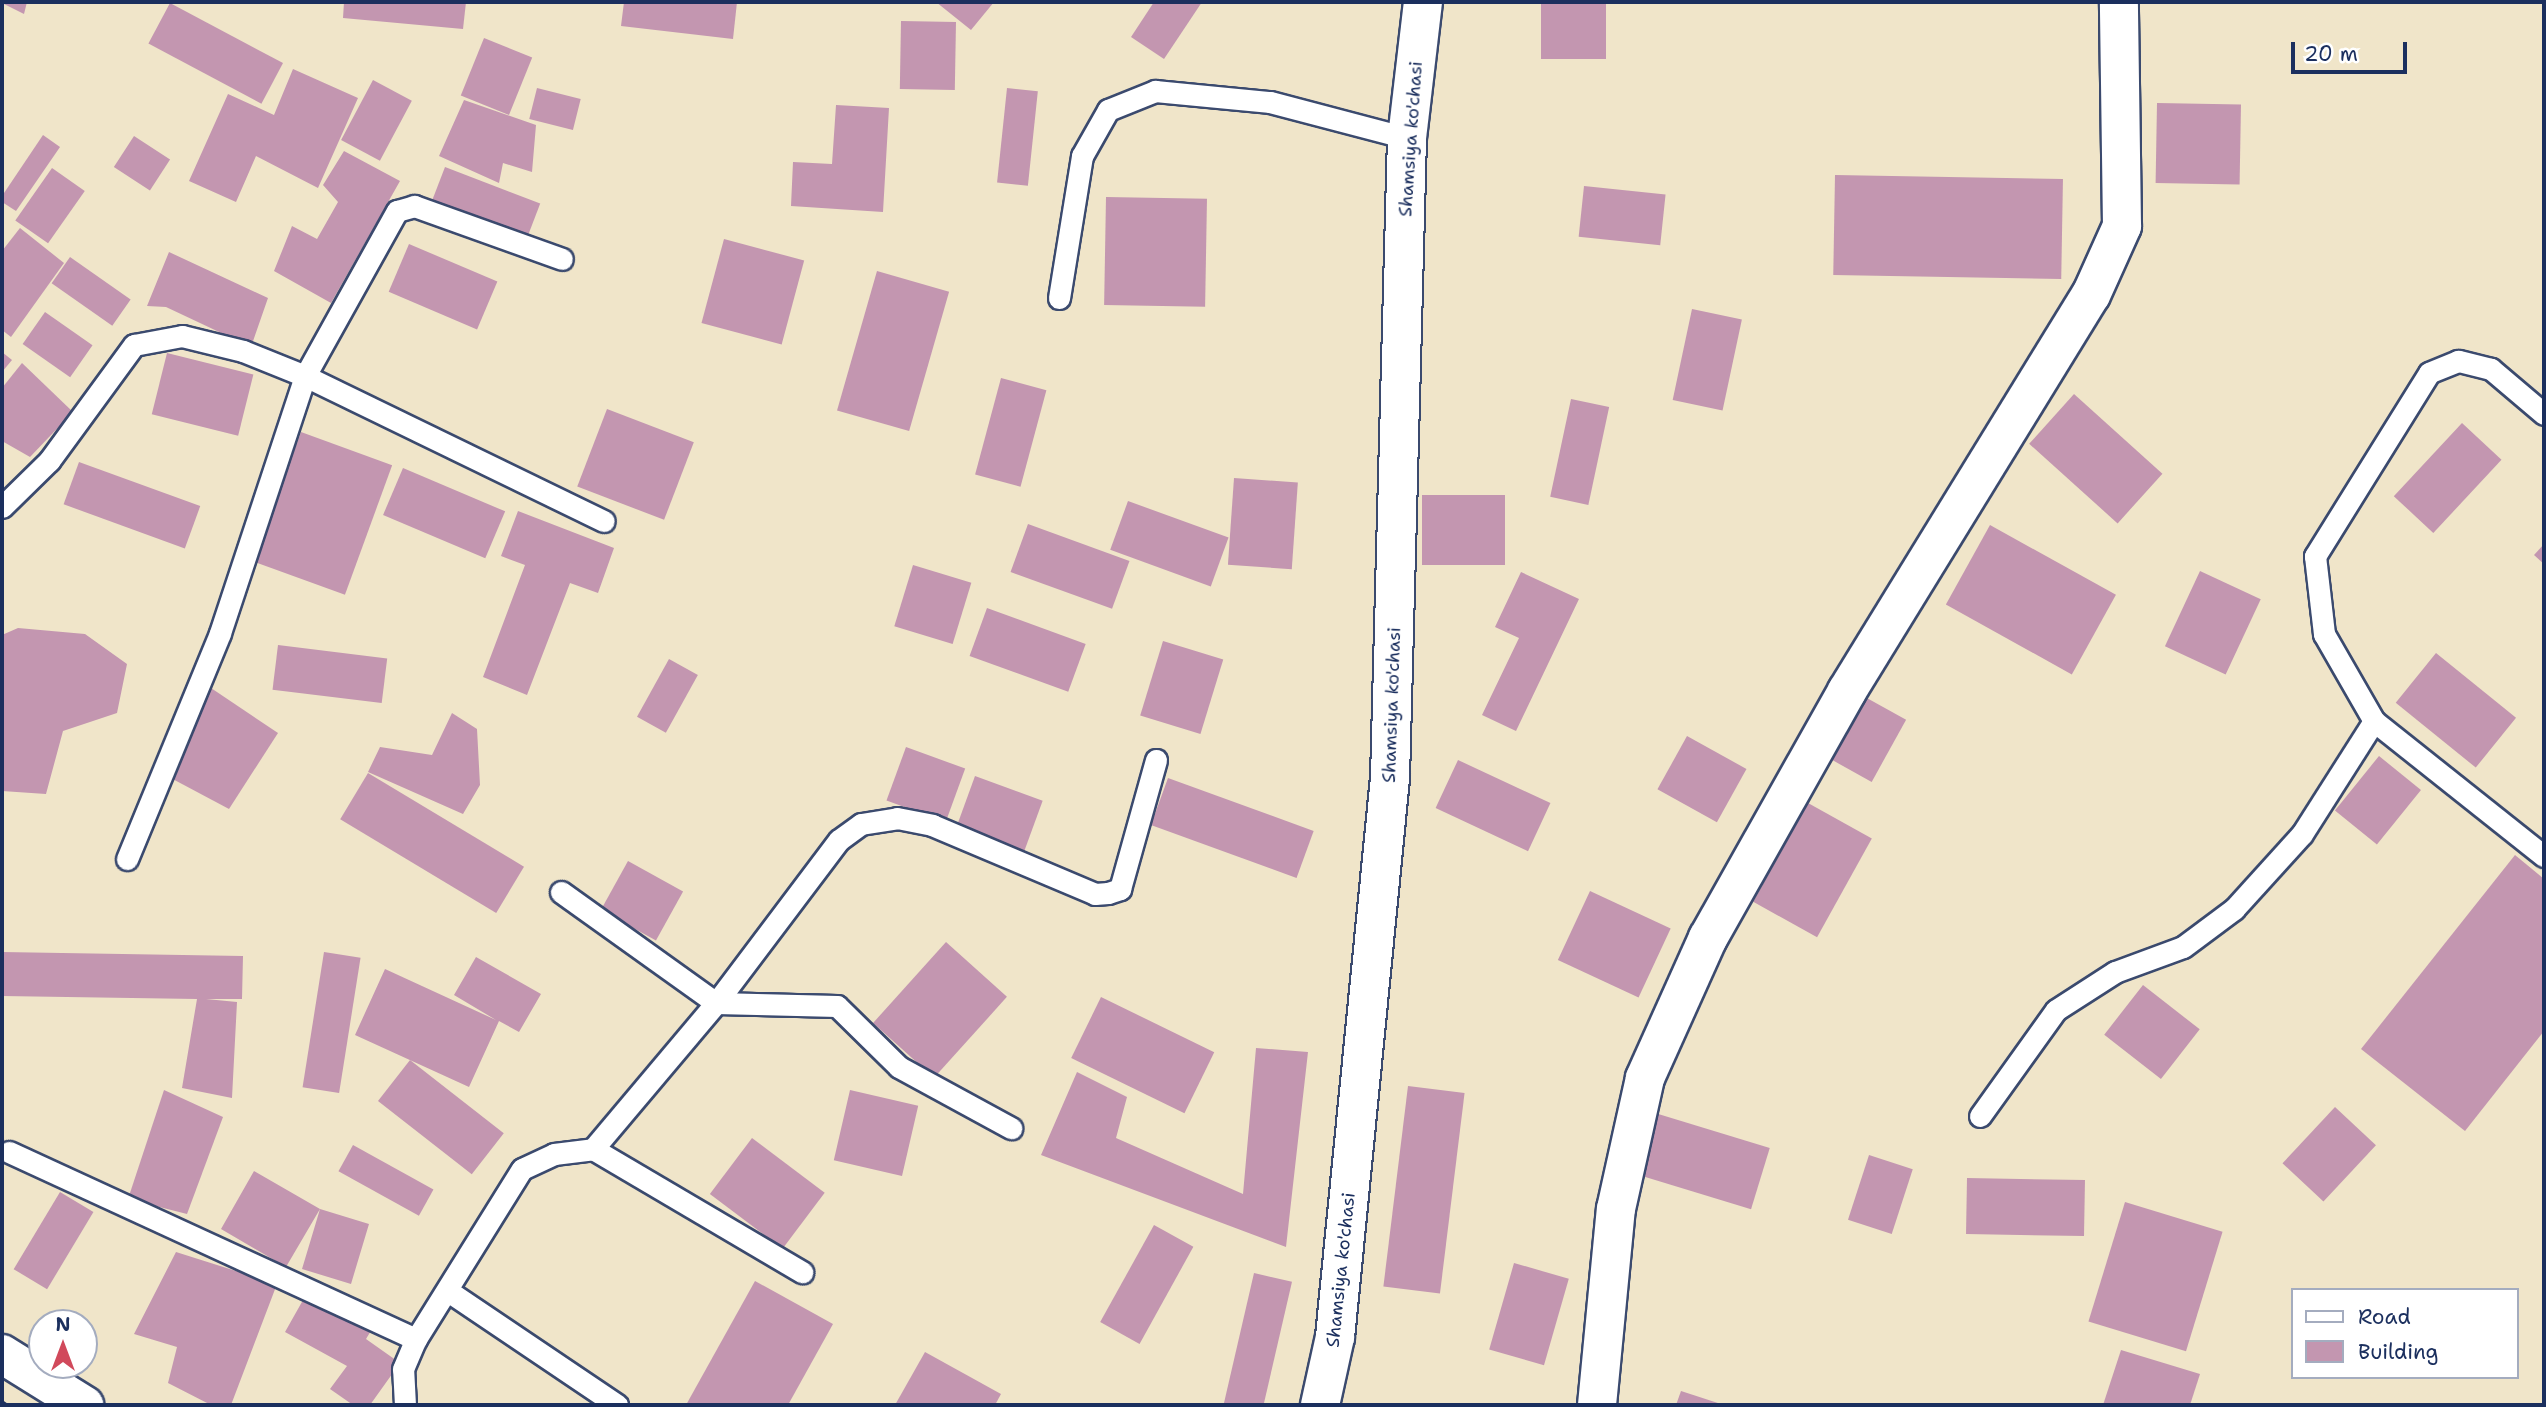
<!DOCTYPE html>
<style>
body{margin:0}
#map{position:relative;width:2546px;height:1407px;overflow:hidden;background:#f0e5c9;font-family:"Shantell Sans",sans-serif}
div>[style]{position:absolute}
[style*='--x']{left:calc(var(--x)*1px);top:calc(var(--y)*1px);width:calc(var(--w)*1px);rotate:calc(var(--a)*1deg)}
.building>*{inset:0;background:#c396b0;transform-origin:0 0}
.roads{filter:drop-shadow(2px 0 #3b4a6e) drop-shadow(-2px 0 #3b4a6e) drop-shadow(0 2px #3b4a6e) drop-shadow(0 -2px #3b4a6e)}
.service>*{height:21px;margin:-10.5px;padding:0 10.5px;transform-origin:10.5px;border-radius:10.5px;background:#fff}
.minor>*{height:38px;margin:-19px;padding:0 19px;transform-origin:19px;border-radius:19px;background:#fff}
.primary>*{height:38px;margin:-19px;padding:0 19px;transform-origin:19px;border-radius:19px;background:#fff}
.tram>*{height:2px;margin:-1px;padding:0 1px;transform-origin:1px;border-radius:1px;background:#1b2f5e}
span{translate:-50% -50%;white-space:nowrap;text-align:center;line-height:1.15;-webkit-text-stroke:7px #fff;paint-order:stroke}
.street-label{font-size:18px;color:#1b2f5e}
.frame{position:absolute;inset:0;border:4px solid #1b2f5e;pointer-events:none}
.legend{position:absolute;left:2291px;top:1288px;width:228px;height:91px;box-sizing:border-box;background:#fff;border:2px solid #a4acbf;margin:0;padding:9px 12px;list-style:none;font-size:21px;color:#1b2f5e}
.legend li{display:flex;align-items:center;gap:14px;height:35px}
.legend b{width:35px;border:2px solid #a4acbf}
.north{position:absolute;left:28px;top:1309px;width:70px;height:70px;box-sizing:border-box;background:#fff;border:2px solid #a4acbf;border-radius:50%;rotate:0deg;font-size:19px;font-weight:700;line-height:28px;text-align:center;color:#1b2f5e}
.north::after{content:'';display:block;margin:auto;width:24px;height:32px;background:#d1495b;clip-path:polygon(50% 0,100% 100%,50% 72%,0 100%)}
.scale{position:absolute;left:2291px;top:42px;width:116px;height:32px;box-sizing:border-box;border:4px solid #1b2f5e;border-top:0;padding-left:9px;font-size:21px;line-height:24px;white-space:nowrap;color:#1b2f5e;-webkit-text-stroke:5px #fff;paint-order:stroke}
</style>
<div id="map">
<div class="building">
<i style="clip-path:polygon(2px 2px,27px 2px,24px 14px,2px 3px)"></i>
<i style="clip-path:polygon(344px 2px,466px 2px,463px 29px,343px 18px)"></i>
<i style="clip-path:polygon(624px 2px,737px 2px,733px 39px,621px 26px)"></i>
<i style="clip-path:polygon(936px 2px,994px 2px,971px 30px)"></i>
<i style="clip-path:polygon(1154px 2px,1202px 2px,1164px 59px,1131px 37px)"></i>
<i style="left:1541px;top:2px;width:65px;height:57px"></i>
<i style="left:170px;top:3px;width:128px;height:46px;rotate:28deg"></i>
<i style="left:901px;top:21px;width:55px;height:68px;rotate:1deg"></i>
<i style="left:484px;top:38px;width:52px;height:62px;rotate:22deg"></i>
<i style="clip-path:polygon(293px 69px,358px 98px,318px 188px,256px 156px,236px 202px,189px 181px,228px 94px,274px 115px)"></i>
<i style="left:373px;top:80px;width:44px;height:68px;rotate:28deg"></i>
<i style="left:537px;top:88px;width:45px;height:32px;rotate:14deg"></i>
<i style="left:1007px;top:88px;width:31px;height:95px;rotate:6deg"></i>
<i style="clip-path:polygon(464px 100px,536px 125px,532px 172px,503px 163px,499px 183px,439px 156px)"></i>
<i style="left:2157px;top:103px;width:84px;height:80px;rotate:1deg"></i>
<i style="clip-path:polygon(836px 105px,889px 108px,883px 212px,791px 206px,793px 162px,832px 164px)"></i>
<i style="clip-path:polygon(43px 135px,60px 147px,16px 211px,2px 202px,2px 196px)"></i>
<i style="left:134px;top:136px;width:43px;height:37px;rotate:33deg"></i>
<i style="clip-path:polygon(344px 151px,400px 181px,331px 303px,274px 271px,292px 226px,317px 239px,338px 202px,323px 185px)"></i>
<i style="left:445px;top:167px;width:102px;height:44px;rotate:21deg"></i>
<i style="left:52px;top:168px;width:40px;height:64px;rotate:35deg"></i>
<i style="left:1835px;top:175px;width:228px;height:100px;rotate:1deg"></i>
<i style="left:1584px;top:186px;width:82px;height:51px;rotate:6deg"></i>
<i style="left:1106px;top:197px;width:101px;height:108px;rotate:1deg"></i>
<i style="clip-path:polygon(20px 228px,64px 263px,11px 337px,2px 330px,2px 251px)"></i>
<i style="left:724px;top:239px;width:83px;height:87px;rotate:15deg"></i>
<i style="left:409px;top:244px;width:96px;height:52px;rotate:23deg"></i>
<i style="clip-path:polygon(169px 252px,268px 298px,251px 347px,166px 307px,147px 306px)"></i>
<i style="left:70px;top:257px;width:74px;height:32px;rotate:35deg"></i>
<i style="left:877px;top:271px;width:75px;height:145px;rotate:16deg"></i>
<i style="left:1692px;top:309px;width:51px;height:93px;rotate:12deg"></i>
<i style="left:45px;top:312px;width:58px;height:39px;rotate:35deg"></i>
<i style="clip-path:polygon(2px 352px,12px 360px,2px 372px)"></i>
<i style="left:167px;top:353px;width:89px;height:63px;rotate:14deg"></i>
<i style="clip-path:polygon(22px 363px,73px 412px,30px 457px,2px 441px,2px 388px)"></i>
<i style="left:1001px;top:378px;width:47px;height:100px;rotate:15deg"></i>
<i style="left:2074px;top:394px;width:119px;height:67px;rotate:42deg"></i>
<i style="left:1571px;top:399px;width:39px;height:100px;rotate:12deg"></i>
<i style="left:607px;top:409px;width:93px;height:83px;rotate:21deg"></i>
<i style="left:2462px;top:423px;width:54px;height:100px;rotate:43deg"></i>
<i style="left:301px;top:432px;width:97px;height:138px;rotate:20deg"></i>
<i style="left:79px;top:462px;width:129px;height:45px;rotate:20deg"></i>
<i style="left:403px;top:468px;width:111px;height:51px;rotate:23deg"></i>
<i style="left:1234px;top:478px;width:64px;height:87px;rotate:4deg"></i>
<i style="left:1422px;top:495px;width:83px;height:70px"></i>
<i style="left:1128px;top:501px;width:107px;height:52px;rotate:20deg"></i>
<i style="clip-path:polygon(518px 511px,614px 548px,598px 593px,570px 583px,527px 695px,483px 677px,525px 565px,501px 556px)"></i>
<i style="left:1028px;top:524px;width:108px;height:51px;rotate:20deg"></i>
<i style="left:1990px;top:525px;width:144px;height:91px;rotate:29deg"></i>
<i style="clip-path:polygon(2544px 544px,2544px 564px,2534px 555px)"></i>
<i style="left:913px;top:565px;width:61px;height:64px;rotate:17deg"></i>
<i style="left:2200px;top:571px;width:67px;height:83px;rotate:25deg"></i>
<i style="clip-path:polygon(1521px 572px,1579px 599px,1516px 731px,1482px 715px,1519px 638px,1495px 627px)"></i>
<i style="left:987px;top:608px;width:105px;height:51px;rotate:20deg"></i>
<i style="clip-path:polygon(18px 628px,85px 634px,127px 664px,117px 713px,63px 731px,46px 794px,2px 791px,2px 635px)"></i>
<i style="left:1163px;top:641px;width:63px;height:78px;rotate:17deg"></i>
<i style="left:278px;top:645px;width:110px;height:45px;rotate:7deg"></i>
<i style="left:2436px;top:653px;width:103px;height:64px;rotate:39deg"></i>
<i style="left:669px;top:659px;width:33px;height:66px;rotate:29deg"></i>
<i style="clip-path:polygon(208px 686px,278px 733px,229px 809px,167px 776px)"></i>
<i style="left:1865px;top:697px;width:47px;height:71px;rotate:29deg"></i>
<i style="clip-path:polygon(452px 713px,477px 729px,480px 785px,463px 814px,368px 772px,380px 747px,432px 755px)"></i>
<i style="left:1687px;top:736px;width:68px;height:61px;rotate:29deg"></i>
<i style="left:906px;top:747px;width:63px;height:57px;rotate:20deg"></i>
<i style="left:2379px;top:756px;width:54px;height:70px;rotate:39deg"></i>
<i style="left:1458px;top:760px;width:102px;height:53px;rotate:25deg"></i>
<i style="left:368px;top:773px;width:182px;height:54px;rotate:31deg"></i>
<i style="left:975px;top:776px;width:72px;height:55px;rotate:20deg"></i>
<i style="left:1168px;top:778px;width:155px;height:50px;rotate:20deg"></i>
<i style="left:1808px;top:803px;width:73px;height:113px;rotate:29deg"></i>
<i style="clip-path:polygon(2515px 855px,2544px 879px,2544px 1031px,2465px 1131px,2361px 1049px)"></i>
<i style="left:628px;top:861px;width:63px;height:56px;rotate:29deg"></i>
<i style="left:1590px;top:891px;width:89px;height:76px;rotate:25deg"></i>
<i style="left:946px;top:942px;width:82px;height:109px;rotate:42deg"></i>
<i style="clip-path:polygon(2px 952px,243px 956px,242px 999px,206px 999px,237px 1002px,232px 1098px,182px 1088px,197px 999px,2px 996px)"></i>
<i style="left:324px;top:952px;width:37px;height:137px;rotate:9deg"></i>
<i style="clip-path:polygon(476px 957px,541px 994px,519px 1032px,499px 1021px,469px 1087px,355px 1035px,385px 969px,496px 1020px,454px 995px)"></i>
<i style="left:2143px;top:985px;width:72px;height:63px;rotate:38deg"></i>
<i style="left:1101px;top:997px;width:126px;height:68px;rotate:26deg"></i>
<i style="clip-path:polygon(1256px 1048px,1308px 1052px,1286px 1247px,1041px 1155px,1077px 1072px,1127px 1097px,1116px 1138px,1243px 1194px)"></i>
<i style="left:410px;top:1060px;width:119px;height:52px;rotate:38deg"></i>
<i style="left:1408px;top:1086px;width:57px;height:202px;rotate:7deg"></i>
<i style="clip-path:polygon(164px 1090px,223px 1117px,187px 1214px,128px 1199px)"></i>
<i style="left:850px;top:1090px;width:70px;height:72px;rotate:13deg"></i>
<i style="left:2335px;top:1107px;width:56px;height:77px;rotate:43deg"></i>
<i style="left:1655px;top:1113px;width:120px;height:64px;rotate:17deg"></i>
<i style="left:752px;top:1138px;width:91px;height:70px;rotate:37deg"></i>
<i style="left:353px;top:1145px;width:92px;height:30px;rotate:29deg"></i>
<i style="left:1869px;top:1155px;width:46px;height:68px;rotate:18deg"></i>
<i style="clip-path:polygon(254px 1171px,320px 1209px,369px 1224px,351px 1284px,302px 1269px,320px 1209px,286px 1267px,221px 1229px)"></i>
<i style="left:1967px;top:1178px;width:118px;height:56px;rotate:1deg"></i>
<i style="left:60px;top:1192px;width:39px;height:90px;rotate:31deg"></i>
<i style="left:2125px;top:1202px;width:102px;height:125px;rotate:17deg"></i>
<i style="left:1154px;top:1225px;width:45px;height:111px;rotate:29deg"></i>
<i style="clip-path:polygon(176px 1252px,277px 1284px,231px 1405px,211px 1405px,168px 1383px,177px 1347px,134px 1334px)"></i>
<i style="left:1514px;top:1263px;width:57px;height:90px;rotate:16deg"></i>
<i style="left:1254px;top:1273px;width:39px;height:136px;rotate:13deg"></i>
<i style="clip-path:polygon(755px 1281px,833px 1324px,788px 1405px,686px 1405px)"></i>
<i style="clip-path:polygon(307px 1293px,372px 1329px,366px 1339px,400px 1363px,370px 1405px,353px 1405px,330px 1389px,347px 1366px,285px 1332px)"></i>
<i style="clip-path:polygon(2121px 1350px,2200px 1374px,2190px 1405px,2103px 1405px)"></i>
<i style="clip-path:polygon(925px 1352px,1001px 1394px,995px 1405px,895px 1405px)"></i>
<i style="clip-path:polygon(1681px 1391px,1724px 1405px,1676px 1405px)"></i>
</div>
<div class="roads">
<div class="service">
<i style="--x:1059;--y:298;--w:144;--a:-80.8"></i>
<i style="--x:1082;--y:156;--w:53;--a:-60.5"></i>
<i style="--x:1108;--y:110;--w:51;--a:-22"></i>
<i style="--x:1155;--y:91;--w:116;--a:5.5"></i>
<i style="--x:1270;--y:102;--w:142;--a:14.7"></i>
<i style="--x:2544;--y:414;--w:70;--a:-139.7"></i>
<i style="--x:2491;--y:369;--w:34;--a:-166"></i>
<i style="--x:2458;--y:361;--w:31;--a:158"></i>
<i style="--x:2429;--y:373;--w:216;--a:121.9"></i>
<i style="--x:2315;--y:556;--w:79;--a:83.4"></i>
<i style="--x:2324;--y:634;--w:100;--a:60.1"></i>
<i style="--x:2374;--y:721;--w:217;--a:38.5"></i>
<i style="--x:2;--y:507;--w:66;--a:-44.4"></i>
<i style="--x:49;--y:461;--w:144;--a:-53.8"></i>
<i style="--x:134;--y:345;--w:49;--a:-10.6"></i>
<i style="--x:182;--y:336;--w:63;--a:13.8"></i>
<i style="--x:243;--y:351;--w:67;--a:22"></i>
<i style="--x:305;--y:376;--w:332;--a:25.9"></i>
<i style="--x:127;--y:859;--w:244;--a:-67.6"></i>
<i style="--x:220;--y:633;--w:271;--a:-71.7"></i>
<i style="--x:305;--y:376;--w:189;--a:-60.9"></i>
<i style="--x:397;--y:211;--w:18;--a:-16"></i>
<i style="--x:414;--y:206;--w:157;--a:19.7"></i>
<i style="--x:561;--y:892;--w:191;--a:35.6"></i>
<i style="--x:716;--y:1003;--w:121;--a:1.4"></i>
<i style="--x:837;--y:1006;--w:87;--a:44.5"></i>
<i style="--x:899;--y:1067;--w:128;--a:28.6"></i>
<i style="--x:1980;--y:1116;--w:130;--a:-54.4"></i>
<i style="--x:2056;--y:1010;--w:70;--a:-32.8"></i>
<i style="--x:2115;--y:972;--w:72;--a:-20.2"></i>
<i style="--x:2183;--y:947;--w:64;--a:-36.7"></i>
<i style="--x:2234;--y:909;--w:101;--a:-47.8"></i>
<i style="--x:2302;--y:834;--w:134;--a:-57.5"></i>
<i style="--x:593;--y:1149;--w:191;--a:-49.9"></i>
<i style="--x:716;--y:1003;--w:204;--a:-53"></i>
<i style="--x:839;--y:840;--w:27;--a:-36"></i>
<i style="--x:861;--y:824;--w:36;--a:-9"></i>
<i style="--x:897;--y:818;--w:36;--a:11"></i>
<i style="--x:932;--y:825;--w:177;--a:22.9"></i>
<i style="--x:1095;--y:894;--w:13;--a:-4"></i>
<i style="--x:1108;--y:893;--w:13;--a:-18"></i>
<i style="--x:1120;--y:889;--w:134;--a:-74.4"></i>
<i style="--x:9;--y:1152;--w:448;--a:24.7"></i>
<i style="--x:448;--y:1291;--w:204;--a:34"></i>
<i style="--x:405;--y:1405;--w:36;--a:-93"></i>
<i style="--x:403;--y:1369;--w:33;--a:-67"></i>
<i style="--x:416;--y:1339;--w:200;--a:-58.1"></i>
<i style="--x:522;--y:1169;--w:35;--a:-25"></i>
<i style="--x:554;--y:1154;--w:39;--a:-7"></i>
<i style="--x:593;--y:1149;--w:243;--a:30.5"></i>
</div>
<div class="minor">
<i style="--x:1320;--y:1405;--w:70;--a:-77.6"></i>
<i style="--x:1335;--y:1337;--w:562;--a:-84.38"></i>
<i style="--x:1390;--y:778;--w:640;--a:-88.48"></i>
<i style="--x:1407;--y:138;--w:137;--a:-83.3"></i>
<i style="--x:1597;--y:1405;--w:197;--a:-84.5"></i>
<i style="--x:1616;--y:1209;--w:134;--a:-77.5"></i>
<i style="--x:1645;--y:1078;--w:154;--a:-65.8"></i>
<i style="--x:1708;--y:938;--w:283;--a:-60.6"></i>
<i style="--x:1847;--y:691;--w:465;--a:-58.4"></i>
<i style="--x:2091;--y:295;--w:76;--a:-65.8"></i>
<i style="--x:2122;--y:226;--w:224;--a:-90.8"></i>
</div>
<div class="primary">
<i style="--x:2;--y:1354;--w:97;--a:31.9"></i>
</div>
</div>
<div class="tram">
<i style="--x:2;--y:1401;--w:7;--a:34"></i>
</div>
<div class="street-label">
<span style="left:1411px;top:139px;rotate:-86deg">Shamsiya ko'chasi</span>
<span style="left:1392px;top:705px;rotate:-88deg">Shamsiya ko'chasi</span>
<span style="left:1341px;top:1270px;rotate:-84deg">Shamsiya ko'chasi</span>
</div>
<div class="frame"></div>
<ul class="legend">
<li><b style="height:9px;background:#fff"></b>Road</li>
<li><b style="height:19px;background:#c396b0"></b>Building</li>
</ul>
<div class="north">N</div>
<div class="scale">20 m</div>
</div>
